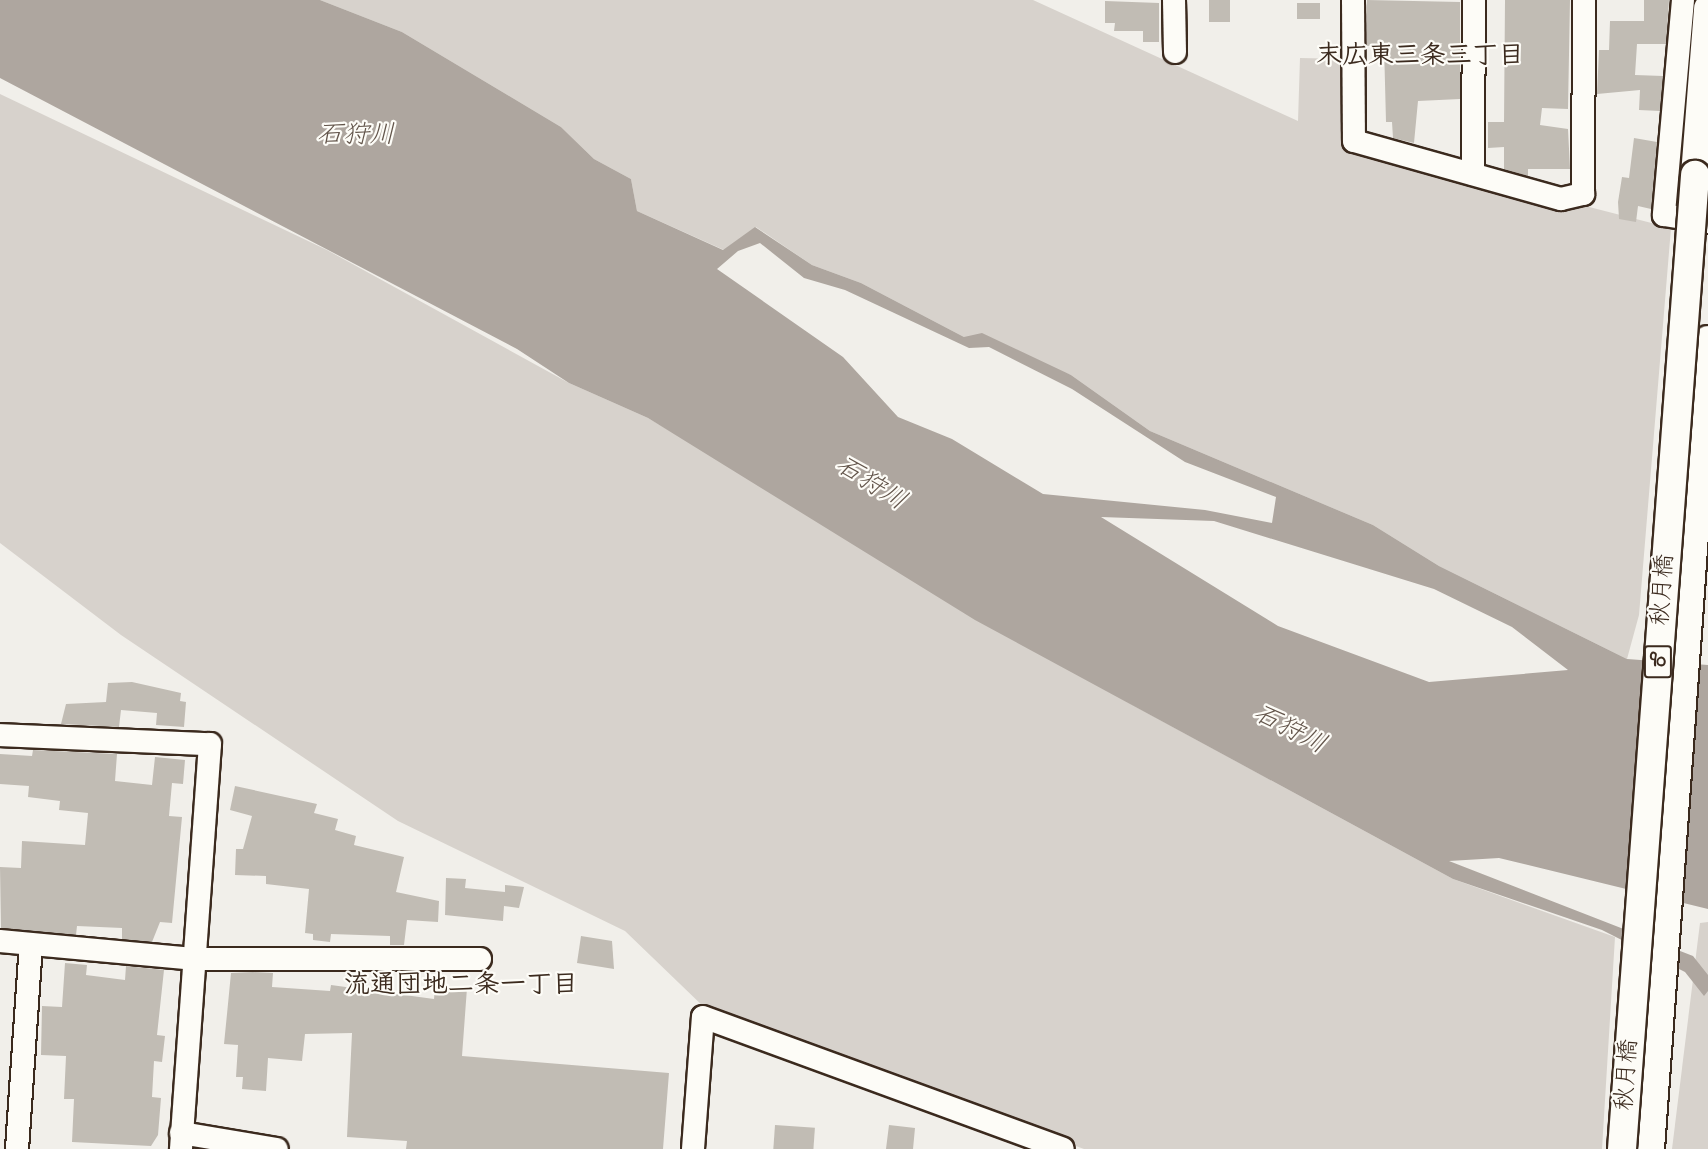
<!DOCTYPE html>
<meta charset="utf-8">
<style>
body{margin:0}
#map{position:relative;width:1708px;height:1149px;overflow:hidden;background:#f1efea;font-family:"Indie Flower","Klee One",sans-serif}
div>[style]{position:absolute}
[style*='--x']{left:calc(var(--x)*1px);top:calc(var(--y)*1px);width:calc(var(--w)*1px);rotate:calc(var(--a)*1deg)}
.green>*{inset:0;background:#d7d2cc}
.water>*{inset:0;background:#aea69f}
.building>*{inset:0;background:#c1bcb4;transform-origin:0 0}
.roads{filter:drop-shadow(2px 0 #3b2a1e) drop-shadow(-2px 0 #3b2a1e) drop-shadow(0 2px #3b2a1e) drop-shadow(0 -2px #3b2a1e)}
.minor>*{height:22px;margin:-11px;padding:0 11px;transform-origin:11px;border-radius:11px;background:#fdfcf7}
.major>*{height:28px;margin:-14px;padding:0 14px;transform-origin:14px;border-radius:14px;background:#fdfcf7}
.bridges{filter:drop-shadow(2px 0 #3b2a1e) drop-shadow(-2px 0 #3b2a1e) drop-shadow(0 2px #3b2a1e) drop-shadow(0 -2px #3b2a1e)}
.major-bridge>*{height:28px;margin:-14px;padding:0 14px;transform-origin:14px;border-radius:14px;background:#fdfcf7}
span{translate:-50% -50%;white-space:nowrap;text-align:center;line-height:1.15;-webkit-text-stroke:4.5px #fdfcf7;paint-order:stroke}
.shield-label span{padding:2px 4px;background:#fdfcf7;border:2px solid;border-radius:4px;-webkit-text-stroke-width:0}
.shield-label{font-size:22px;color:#3b2a1e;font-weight:700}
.street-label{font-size:24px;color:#3b2a1e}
.neighbourhood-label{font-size:26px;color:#3b2a1e;font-weight:700}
.water-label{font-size:26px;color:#63554b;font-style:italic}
</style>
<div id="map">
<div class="green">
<i style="clip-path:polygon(320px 0,1033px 0,1298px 121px,1300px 58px,1348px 59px,1351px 146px,1671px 228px,1639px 615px,1627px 659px,1439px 566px,1373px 525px,1150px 431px,1071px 375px,964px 337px,861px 283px,812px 265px,756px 227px,724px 250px,637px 211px,631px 179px,594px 159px,561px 127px,402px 32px)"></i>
<i style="clip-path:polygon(0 94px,327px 250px,569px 383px,648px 418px,1136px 707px,1453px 879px,1615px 937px,1602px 1149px,1084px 1149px,707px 1010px,625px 931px,398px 821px,121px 635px,0 543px)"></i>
<i style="clip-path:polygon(1708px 922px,1708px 1149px,1672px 1149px,1700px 923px)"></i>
</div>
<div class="water">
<i style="clip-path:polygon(evenodd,0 0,320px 0,402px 32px,561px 127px,594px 159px,631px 179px,637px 211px,723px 250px,755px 227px,812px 265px,861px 283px,964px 337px,982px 333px,1071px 375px,1150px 431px,1373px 525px,1439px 566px,1627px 659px,1708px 665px,1708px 909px,1499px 858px,1449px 861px,1693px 956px,1708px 975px,1708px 991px,1704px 996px,1685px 972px,1602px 930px,1453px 879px,975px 620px,648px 418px,569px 383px,517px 349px,0 78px,0 0,760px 243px,804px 278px,845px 290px,969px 348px,989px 347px,1072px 389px,1185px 462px,1276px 497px,1272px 523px,1205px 510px,1043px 494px,952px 439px,898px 417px,843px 357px,717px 269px,738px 251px,760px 243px,0 0,1101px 517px,1214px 521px,1434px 589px,1512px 627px,1568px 670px,1429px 682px,1278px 626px,1101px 517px)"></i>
</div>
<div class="building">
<i style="left:1209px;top:0;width:21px;height:22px"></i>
<i style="clip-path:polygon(1367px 0,1460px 2px,1460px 99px,1418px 101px,1414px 143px,1393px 138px,1392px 122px,1386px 122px,1384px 45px,1367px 46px)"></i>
<i style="clip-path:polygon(1505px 0,1570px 0,1568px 109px,1542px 108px,1540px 125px,1568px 129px,1570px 169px,1528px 169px,1528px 176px,1504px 169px,1504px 147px,1488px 148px,1488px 122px,1504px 122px)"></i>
<i style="clip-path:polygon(1644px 0,1669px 0,1666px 44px,1637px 44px,1635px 75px,1663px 76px,1660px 111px,1639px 110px,1640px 90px,1597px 94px,1599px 50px,1609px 50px,1610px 21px,1644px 21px)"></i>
<i style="clip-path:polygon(1105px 1px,1159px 3px,1159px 42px,1143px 42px,1143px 31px,1114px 31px,1115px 23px,1105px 23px)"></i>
<i style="left:1297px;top:3px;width:23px;height:16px"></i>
<i style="clip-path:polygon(1634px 138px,1657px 142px,1651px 209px,1638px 206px,1636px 222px,1619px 219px,1618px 202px,1622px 177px,1629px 178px)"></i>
<i style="clip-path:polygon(132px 682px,181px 693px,180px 701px,186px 702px,184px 727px,156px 725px,157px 713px,121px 710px,119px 727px,61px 724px,66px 704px,106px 702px,108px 683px)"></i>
<i style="clip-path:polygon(33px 750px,117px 754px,115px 781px,152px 785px,155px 757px,185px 760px,183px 784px,172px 783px,169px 816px,182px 817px,172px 923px,160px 922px,152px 942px,122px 939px,122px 928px,77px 926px,76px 935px,1px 928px,0 867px,21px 868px,22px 841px,85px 845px,88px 813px,59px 810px,60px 801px,28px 797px,29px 786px,0 784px,0 754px,32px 756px)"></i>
<i style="clip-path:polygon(235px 786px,317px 804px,314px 813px,338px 819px,335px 830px,356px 836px,354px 845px,404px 857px,396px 892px,439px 901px,438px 922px,407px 920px,404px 945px,390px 945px,390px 936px,331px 934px,330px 942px,313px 940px,313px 934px,305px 933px,309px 889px,266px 884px,266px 876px,235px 875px,236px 849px,243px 849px,252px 816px,230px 810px)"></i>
<i style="clip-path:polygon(446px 878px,466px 879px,465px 888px,505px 892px,505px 885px,524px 887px,519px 908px,504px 906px,503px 921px,445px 915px)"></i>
<i style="clip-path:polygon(581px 936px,612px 941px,614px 969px,577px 963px)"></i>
<i style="clip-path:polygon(65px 963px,87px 965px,86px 975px,125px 980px,126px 966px,164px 970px,157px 1035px,165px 1036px,162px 1062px,154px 1061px,152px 1097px,161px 1098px,158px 1135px,151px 1146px,72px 1142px,74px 1099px,64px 1099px,66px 1056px,41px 1055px,42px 1006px,62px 1007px)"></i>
<i style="clip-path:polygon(253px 972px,273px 973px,272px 987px,330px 991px,331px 985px,434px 999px,435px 986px,467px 988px,462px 1056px,669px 1073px,663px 1149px,406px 1149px,407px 1141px,347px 1137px,352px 1033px,305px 1034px,302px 1061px,268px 1058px,266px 1091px,242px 1089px,243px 1077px,236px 1077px,238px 1045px,224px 1044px,227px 1014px,231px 973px)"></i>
<i style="left:775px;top:1125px;width:40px;height:24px;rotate:4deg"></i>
<i style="clip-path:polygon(889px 1125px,915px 1128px,913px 1149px,886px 1149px)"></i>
</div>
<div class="roads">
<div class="minor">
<i style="--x:1174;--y:0;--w:52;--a:88.9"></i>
<i style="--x:1353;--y:0;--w:141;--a:89.6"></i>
<i style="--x:1354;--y:141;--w:215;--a:15.7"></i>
<i style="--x:1561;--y:199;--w:23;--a:-13"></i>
<i style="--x:1583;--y:194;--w:194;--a:-89.7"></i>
<i style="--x:1683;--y:0;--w:216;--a:95.1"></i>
<i style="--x:1664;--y:215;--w:45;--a:9"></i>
<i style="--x:1473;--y:174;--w:174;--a:-89.7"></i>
<i style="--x:0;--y:735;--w:210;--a:2.5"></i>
<i style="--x:210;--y:744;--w:406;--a:94.1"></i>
<i style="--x:0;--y:941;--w:194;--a:5.3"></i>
<i style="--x:193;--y:959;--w:287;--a:0"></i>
<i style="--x:181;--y:1133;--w:97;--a:9.5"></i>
<i style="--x:17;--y:1149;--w:205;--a:-86.1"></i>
<i style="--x:693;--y:1149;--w:132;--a:-85.7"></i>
<i style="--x:703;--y:1017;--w:383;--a:20.1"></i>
</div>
<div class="major">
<i style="--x:1695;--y:175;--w:167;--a:-85.5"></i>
<i style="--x:1650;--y:1149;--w:811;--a:-85.9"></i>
</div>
</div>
<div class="bridges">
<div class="major-bridge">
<i style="--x:1622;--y:1149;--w:977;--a:-85.71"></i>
</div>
</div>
<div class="shield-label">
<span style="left:1658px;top:662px">90</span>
</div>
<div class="street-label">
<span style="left:1664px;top:590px;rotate:-86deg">秋月橋</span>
<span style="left:1628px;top:1075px;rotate:-86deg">秋月橋</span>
</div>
<div class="neighbourhood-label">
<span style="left:1420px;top:58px">末広東三条三丁目</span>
<span style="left:461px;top:987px">流通団地二条一丁目</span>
</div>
<div class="water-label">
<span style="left:356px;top:137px">石狩川</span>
<span style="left:870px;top:485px;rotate:32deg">石狩川</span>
<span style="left:1289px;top:731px;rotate:27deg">石狩川</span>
</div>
</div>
